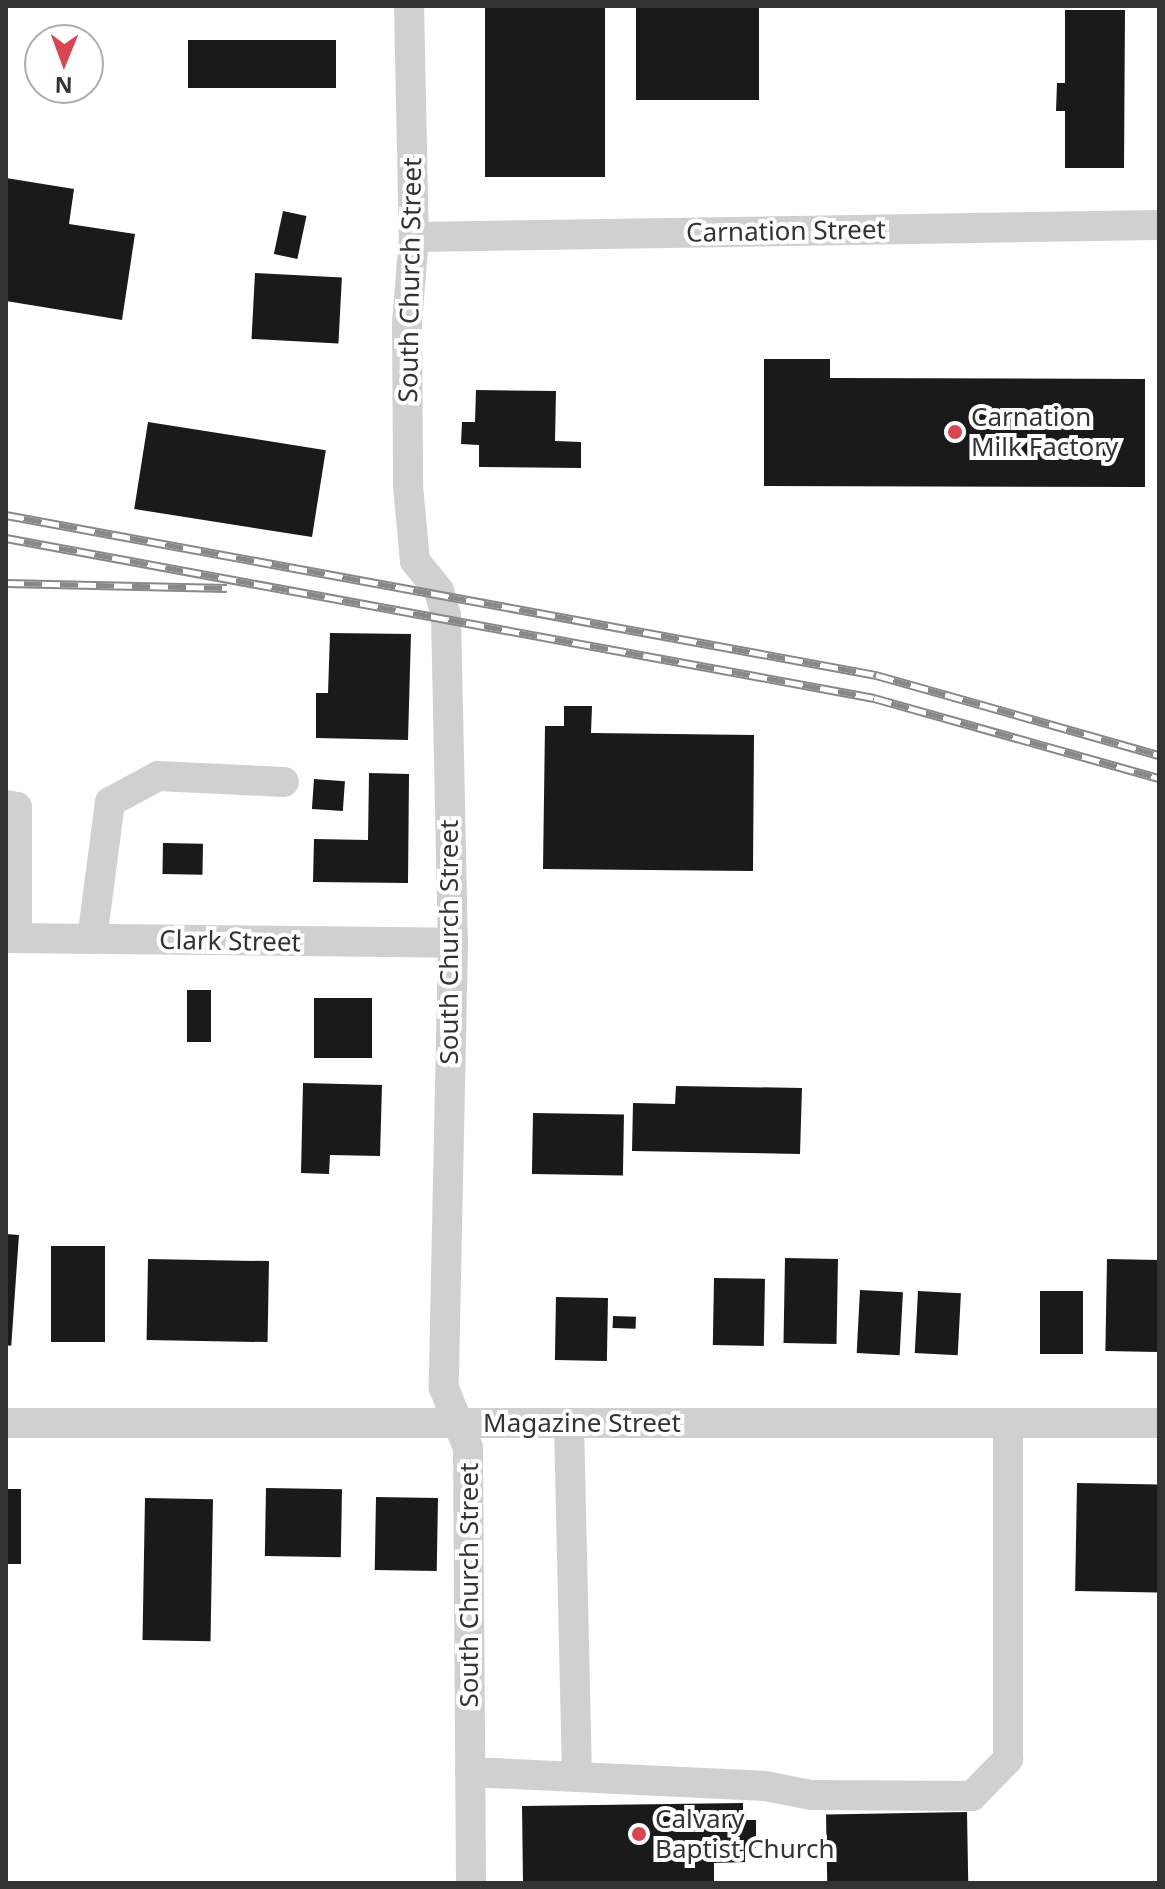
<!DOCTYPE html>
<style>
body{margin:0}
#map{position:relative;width:1165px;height:1889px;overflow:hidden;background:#fff;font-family:"Noto Sans",sans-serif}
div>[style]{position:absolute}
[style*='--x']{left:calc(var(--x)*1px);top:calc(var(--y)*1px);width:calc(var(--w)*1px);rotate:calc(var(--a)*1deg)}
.building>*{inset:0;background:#1a1a1a;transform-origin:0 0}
.minor>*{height:30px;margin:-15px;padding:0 15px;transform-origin:15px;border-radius:15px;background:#d0d0d0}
.rail>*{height:9px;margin-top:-4.5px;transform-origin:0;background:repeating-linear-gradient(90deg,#fff 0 18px,#888 0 36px);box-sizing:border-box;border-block:2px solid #888}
.dots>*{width:22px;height:22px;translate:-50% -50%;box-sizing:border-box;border:4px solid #fff;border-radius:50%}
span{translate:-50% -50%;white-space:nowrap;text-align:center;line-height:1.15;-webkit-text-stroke:8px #fff;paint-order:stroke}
.street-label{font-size:26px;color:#333}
.poi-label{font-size:26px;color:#333}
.left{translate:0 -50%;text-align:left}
.frame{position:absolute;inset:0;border:8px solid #333;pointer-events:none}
.north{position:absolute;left:24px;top:24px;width:80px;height:80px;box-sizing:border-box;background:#fff;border:2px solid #adadad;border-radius:50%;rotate:181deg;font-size:22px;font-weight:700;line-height:32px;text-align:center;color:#333}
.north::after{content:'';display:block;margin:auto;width:28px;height:36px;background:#d74751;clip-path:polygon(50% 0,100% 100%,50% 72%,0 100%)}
</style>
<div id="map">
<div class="building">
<i style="left:485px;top:6px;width:120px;height:171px"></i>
<i style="left:636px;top:8px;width:123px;height:92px"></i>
<i style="clip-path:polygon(1065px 10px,1125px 10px,1124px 168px,1065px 168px,1065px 111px,1056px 111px,1057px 83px,1065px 83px)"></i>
<i style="left:336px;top:40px;width:48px;height:148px;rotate:90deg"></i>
<i style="clip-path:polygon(6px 178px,74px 189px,69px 224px,135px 234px,122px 320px,6px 301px)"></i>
<i style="left:283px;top:211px;width:24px;height:44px;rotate:12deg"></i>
<i style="left:255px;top:273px;width:87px;height:66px;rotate:3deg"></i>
<i style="clip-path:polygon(764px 359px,830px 359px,830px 378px,1145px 379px,1145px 487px,764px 486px)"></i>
<i style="clip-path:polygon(476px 390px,556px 391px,555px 441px,581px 442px,581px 468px,479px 467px,479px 445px,461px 444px,462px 422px,475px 422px)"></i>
<i style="left:148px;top:422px;width:180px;height:88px;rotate:9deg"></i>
<i style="clip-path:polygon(330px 633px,411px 634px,408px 740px,316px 738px,316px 693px,328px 693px)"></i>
<i style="clip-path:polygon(564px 706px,592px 706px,591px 733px,754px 735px,753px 871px,543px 869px,545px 726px,564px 726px)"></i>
<i style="clip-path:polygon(369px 773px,409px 774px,408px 883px,313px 882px,314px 839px,368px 840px)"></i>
<i style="left:314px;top:779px;width:31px;height:30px;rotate:4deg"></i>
<i style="left:163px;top:843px;width:40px;height:31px;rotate:1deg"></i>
<i style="left:187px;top:990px;width:24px;height:52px"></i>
<i style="left:314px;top:998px;width:58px;height:60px"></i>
<i style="clip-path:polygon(303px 1083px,382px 1085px,380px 1156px,330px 1155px,329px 1174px,301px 1173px)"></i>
<i style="clip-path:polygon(676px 1086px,802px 1088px,800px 1154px,632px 1151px,633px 1103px,675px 1104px)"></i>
<i style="left:533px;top:1113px;width:91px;height:61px;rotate:1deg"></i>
<i style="left:6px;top:1234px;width:13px;height:111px;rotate:4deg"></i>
<i style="left:51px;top:1246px;width:54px;height:96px"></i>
<i style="left:785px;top:1258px;width:53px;height:85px;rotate:1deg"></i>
<i style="left:148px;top:1259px;width:121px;height:81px;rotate:1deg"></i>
<i style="left:1107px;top:1259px;width:52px;height:92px;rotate:1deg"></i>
<i style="left:714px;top:1278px;width:51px;height:67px;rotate:1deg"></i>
<i style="left:860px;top:1290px;width:43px;height:63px;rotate:3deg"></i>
<i style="left:918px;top:1291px;width:43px;height:62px;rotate:3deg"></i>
<i style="left:1040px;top:1291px;width:43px;height:63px"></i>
<i style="left:556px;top:1297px;width:52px;height:63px;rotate:1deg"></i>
<i style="left:613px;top:1316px;width:23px;height:12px;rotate:2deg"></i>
<i style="left:1077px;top:1483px;width:82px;height:108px;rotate:1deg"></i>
<i style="left:266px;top:1488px;width:76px;height:68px;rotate:1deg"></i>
<i style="left:6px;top:1489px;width:15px;height:75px"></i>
<i style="left:376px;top:1497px;width:62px;height:73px;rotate:1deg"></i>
<i style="left:145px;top:1498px;width:68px;height:142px;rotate:1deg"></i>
<i style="clip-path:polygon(743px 1803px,743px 1820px,756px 1820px,756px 1848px,745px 1848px,745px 1862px,714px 1863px,714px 1883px,523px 1883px,522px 1806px)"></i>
<i style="left:967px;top:1812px;width:71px;height:141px;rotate:89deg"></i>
</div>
<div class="minor">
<i style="--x:409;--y:6;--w:231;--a:88.8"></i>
<i style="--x:414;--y:237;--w:86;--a:94.7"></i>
<i style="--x:407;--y:323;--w:163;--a:89.6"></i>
<i style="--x:408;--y:486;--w:75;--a:84.7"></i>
<i style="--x:415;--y:561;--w:38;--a:51"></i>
<i style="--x:439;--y:591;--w:25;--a:74"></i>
<i style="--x:446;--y:615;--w:328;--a:88.8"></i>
<i style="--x:453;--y:943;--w:445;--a:91.2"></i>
<i style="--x:444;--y:1388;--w:65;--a:68.2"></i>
<i style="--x:468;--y:1448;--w:435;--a:89.6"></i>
<i style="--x:414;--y:237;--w:745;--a:-0.92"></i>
<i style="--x:6;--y:805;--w:11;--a:10"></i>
<i style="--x:17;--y:807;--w:131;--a:90"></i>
<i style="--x:6;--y:938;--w:447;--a:0.6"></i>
<i style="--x:92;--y:939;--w:138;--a:-82.5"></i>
<i style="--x:110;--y:802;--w:55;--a:-28.4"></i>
<i style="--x:158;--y:776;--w:126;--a:2.7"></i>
<i style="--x:6;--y:1423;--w:1153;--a:0"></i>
<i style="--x:569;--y:1424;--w:353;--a:88.7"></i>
<i style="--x:470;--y:1772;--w:295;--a:2.7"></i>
<i style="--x:765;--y:1786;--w:47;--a:11.1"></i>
<i style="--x:811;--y:1795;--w:161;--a:0.4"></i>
<i style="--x:972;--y:1796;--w:52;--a:-45.8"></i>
<i style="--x:1008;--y:1759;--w:336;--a:-90"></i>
</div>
<div class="rail">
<i style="--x:6;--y:515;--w:885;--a:10.42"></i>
<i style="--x:876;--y:675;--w:294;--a:15.8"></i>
<i style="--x:6;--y:538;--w:883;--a:10.44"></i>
<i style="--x:874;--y:698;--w:296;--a:15.7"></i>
<i style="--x:6;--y:583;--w:221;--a:1.3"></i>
</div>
<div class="dots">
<i style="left:955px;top:432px;background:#d74751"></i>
<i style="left:639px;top:1834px;background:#d74751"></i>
</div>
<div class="street-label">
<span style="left:786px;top:231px;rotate:-1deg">Carnation Street</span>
<span style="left:410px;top:280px;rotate:-89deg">South Church Street</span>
<span style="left:230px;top:941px;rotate:1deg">Clark Street</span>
<span style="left:449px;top:942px;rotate:-90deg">South Church Street</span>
<span style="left:582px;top:1423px">Magazine Street</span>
<span style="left:469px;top:1585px;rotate:-90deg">South Church Street</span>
</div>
<div class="poi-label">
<span class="left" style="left:971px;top:432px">Carnation<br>Milk Factory</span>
<span class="left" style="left:655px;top:1834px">Calvary<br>Baptist Church</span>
</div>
<div class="frame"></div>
<div class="north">N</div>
</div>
